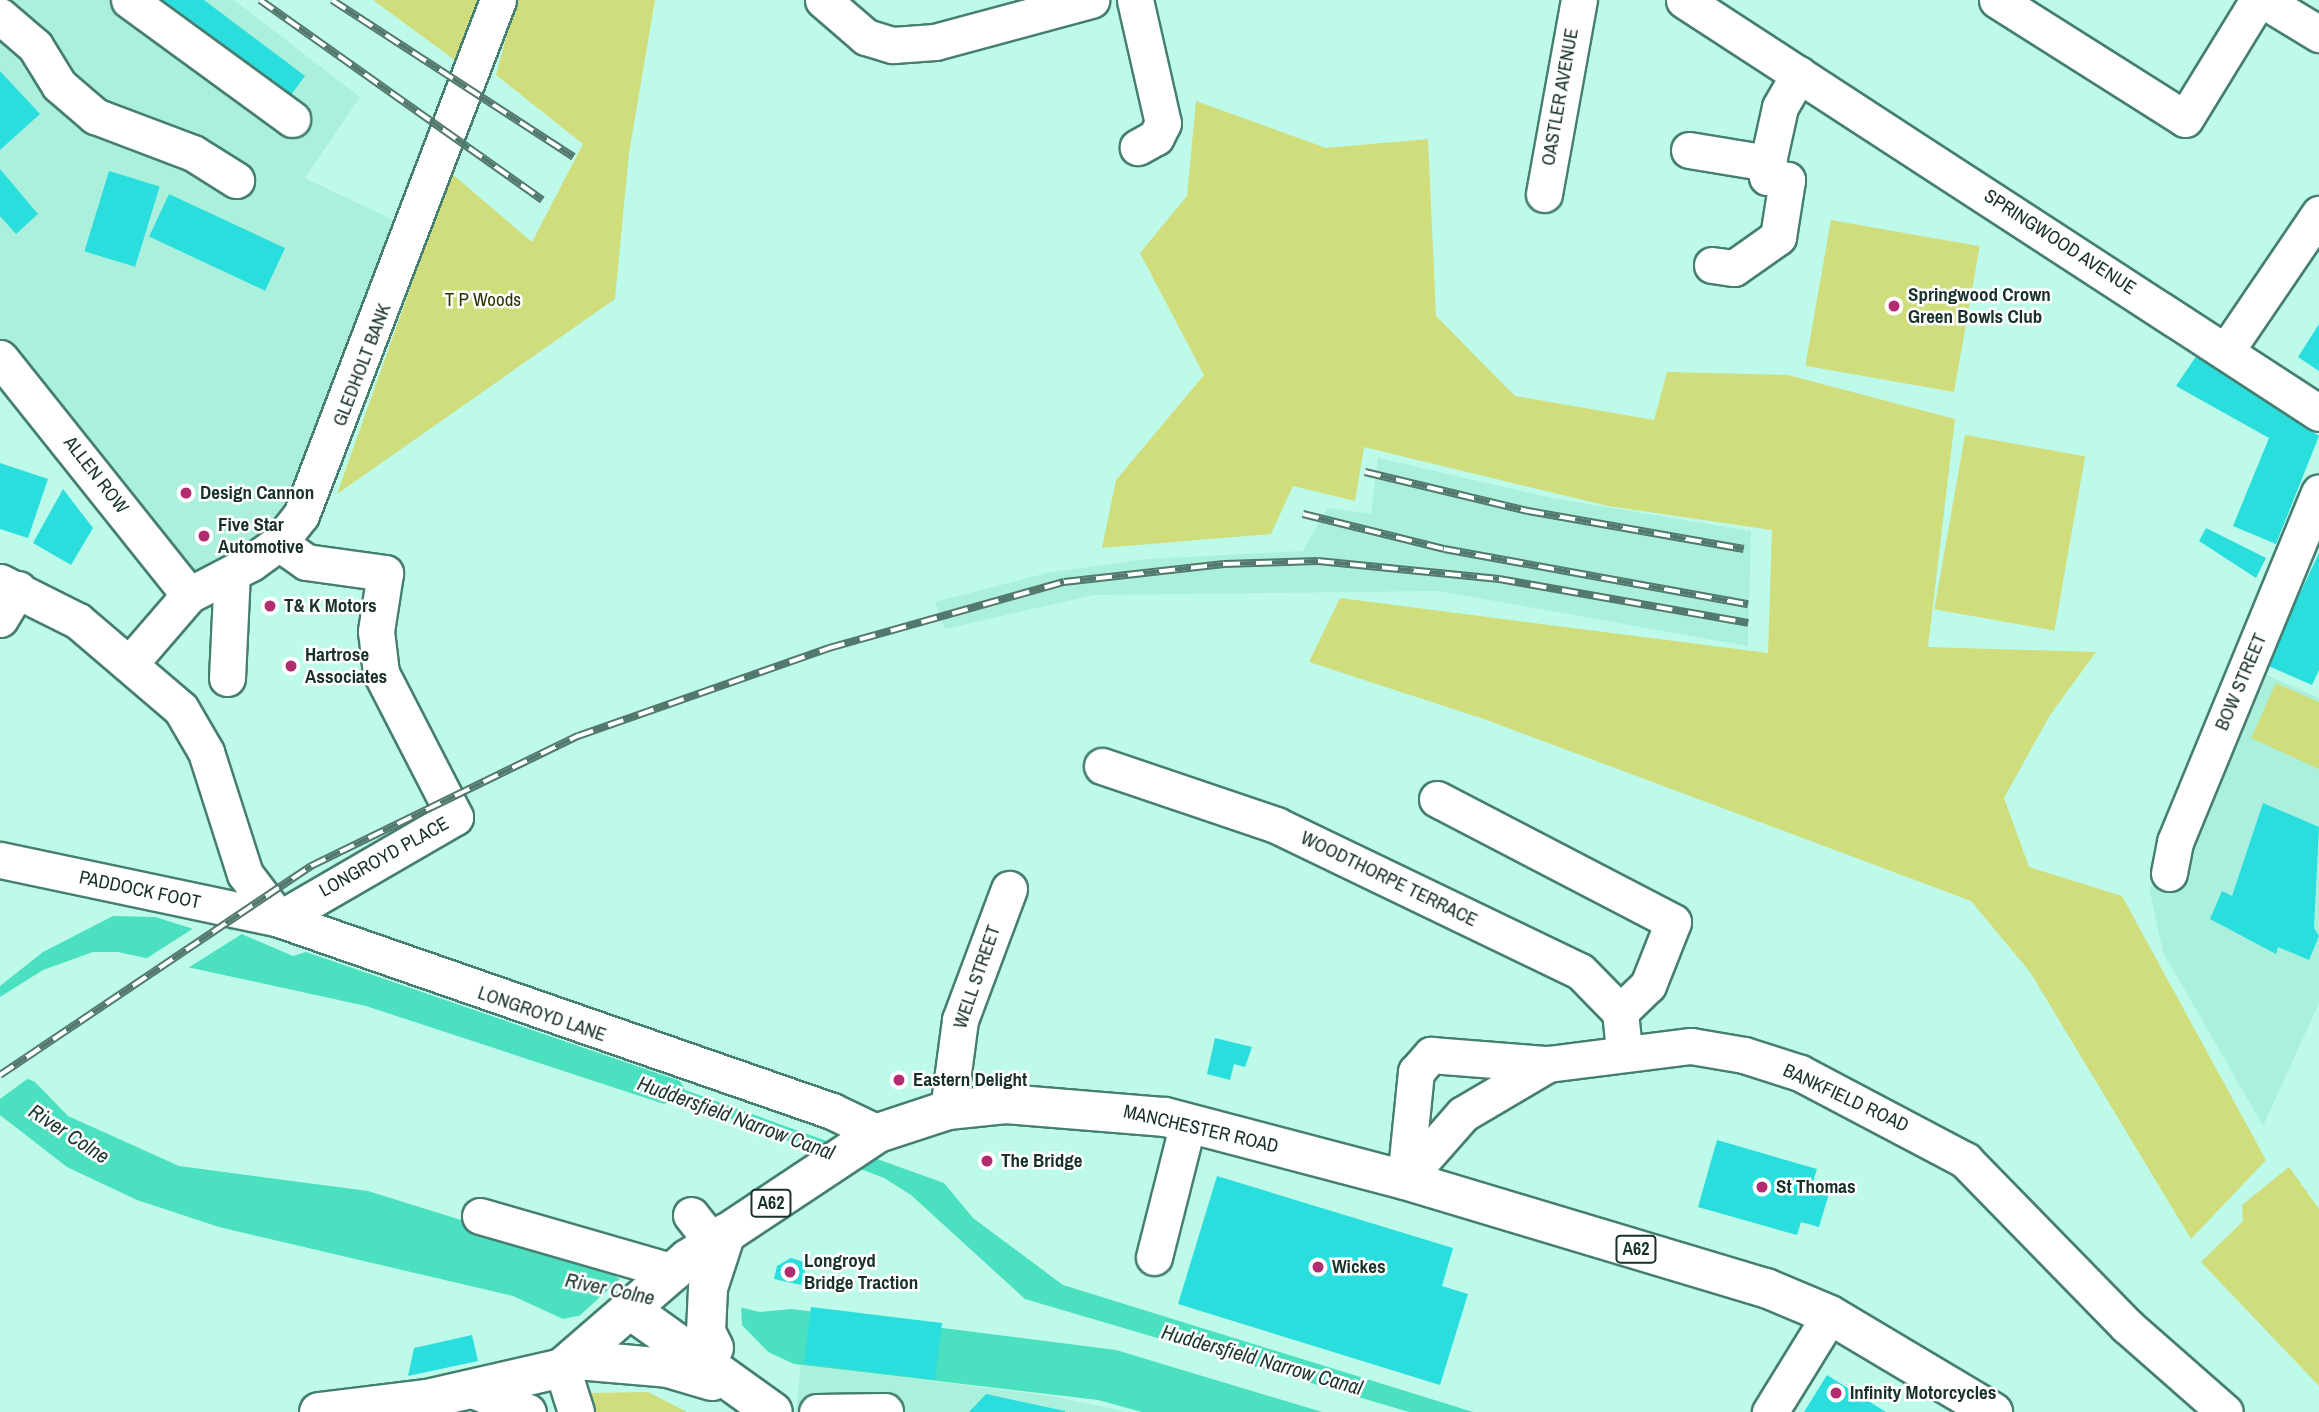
<!DOCTYPE html>
<style>
body{margin:0}
#map{position:relative;width:2319px;height:1412px;overflow:hidden;background:#befae9;font-family:"Archivo Narrow",sans-serif}
div>[style]{position:absolute}
[style*='--x']{left:calc(var(--x)*1px);top:calc(var(--y)*1px);width:calc(var(--w)*1px);rotate:calc(var(--a)*1deg)}
.built>*{inset:0;background:#abf0dd}
.green>*{inset:0;background:#d0dd7c;transform-origin:0 0}
.water>*{inset:0;background:#4be0bf}
.pier>*{inset:0;background:#befae9}
.building>*{inset:0;background:#2adede;transform-origin:0 0}
.roads{filter:drop-shadow(2px 0 #467f71) drop-shadow(-2px 0 #467f71) drop-shadow(0 2px #467f71) drop-shadow(0 -2px #467f71)}
.minor>*{height:35px;margin:-17.5px;padding:0 17.5px;transform-origin:17.5px;border-radius:17.5px;background:#fff}
.major>*{height:38px;margin:-19px;padding:0 19px;transform-origin:19px;border-radius:19px;background:#fff}
.rail>*{height:8px;margin-top:-4px;transform-origin:0;background:repeating-linear-gradient(90deg,#fff 0 16px,#53786e 0 32px);box-sizing:border-box;border-block:2px solid #53786e}
.dots>*{width:19px;height:19px;translate:-50% -50%;box-sizing:border-box;border:4px solid #fff;border-radius:50%}
span{translate:-50% -50%;white-space:nowrap;text-align:center;line-height:1.15;-webkit-text-stroke:5px #fff;paint-order:stroke}
.shield-label span{padding:2px 5px;background:#fff;border:2px solid;border-radius:5px;-webkit-text-stroke-width:0}
.shield-label{font-size:18px;color:#19312b;font-weight:700}
.street-label{font-size:19px;color:#19312b}
.poi-label{font-size:19px;color:#19312b;font-weight:700}
.left{translate:0 -50%;text-align:left}
.park-label{font-size:19px;color:#2e3204}
.water-label{font-size:21px;color:#203831;font-style:italic}
</style>
<div id="map">
<div class="built">
<i style="clip-path:polygon(0 0,234px 0,360px 97px,305px 178px,410px 228px,289px 504px,269px 534px,192px 575px,0 354px)"></i>
<i style="clip-path:polygon(1378px 458px,1552px 498px,1751px 531px,1748px 646px,1438px 591px,1094px 595px,945px 629px,935px 602px,1047px 573px,1147px 559px,1303px 551px,1327px 508px,1371px 514px)"></i>
<i style="clip-path:polygon(2265px 674px,2319px 698px,2319px 1003px,2263px 1126px,2163px 952px,2149px 887px,2189px 880px,2193px 848px)"></i>
<i style="clip-path:polygon(801px 1365px,1052px 1396px,1126px 1412px,796px 1412px)"></i>
</div>
<div class="green">
<i style="clip-path:polygon(373px 0,478px 0,456px 61px)"></i>
<i style="clip-path:polygon(516px 0,655px 0,629px 153px,615px 299px,337px 494px,451px 173px,532px 242px,583px 144px,496px 75px)"></i>
<i style="clip-path:polygon(1196px 101px,1326px 148px,1428px 139px,1436px 316px,1515px 396px,1654px 420px,1667px 372px,1788px 375px,1955px 419px,1928px 647px,2096px 652px,2050px 715px,2004px 798px,2029px 867px,2122px 896px,2266px 1160px,2191px 1239px,2030px 972px,1971px 901px,1484px 719px,1309px 662px,1340px 598px,1768px 653px,1772px 530px,1608px 506px,1364px 447px,1355px 501px,1293px 486px,1271px 534px,1102px 548px,1116px 480px,1204px 375px,1140px 253px,1187px 196px)"></i>
<i style="left:1831px;top:220px;width:151px;height:148px;rotate:10deg"></i>
<i style="left:1965px;top:435px;width:122px;height:177px;rotate:10deg"></i>
<i style="clip-path:polygon(2276px 683px,2319px 702px,2319px 769px,2251px 738px)"></i>
<i style="clip-path:polygon(2289px 1167px,2319px 1209px,2319px 1386px,2201px 1262px,2243px 1221px,2242px 1205px)"></i>
<i style="clip-path:polygon(648px 1392px,687px 1412px,587px 1412px,587px 1393px)"></i>
</div>
<div class="water">
<i style="clip-path:polygon(113px 916px,155px 917px,216px 936px,230px 929px,293px 956px,306px 952px,680px 1081px,685px 1090px,944px 1183px,973px 1218px,1063px 1285px,1473px 1412px,1409px 1412px,1025px 1299px,911px 1195px,884px 1178px,677px 1098px,664px 1104px,366px 1006px,118px 952px,93px 952px,43px 970px,0 997px,0 986px,43px 952px)"></i>
<i style="clip-path:polygon(0 1067px,35px 1082px,68px 1116px,179px 1166px,368px 1191px,593px 1261px,618px 1278px,760px 1312px,792px 1309px,1116px 1350px,1322px 1412px,1142px 1412px,1098px 1400px,794px 1364px,746px 1342px,587px 1314px,563px 1319px,513px 1296px,219px 1227px,137px 1200px,67px 1167px,0 1115px)"></i>
</div>
<div class="pier">
<i style="clip-path:polygon(197px 926px,245px 932px,188px 968px,144px 960px)"></i>
<i style="clip-path:polygon(0 1063px,30px 1077px,0 1099px)"></i>
<i style="clip-path:polygon(623px 1276px,741px 1303px,742px 1325px,775px 1359px,704px 1331px,575px 1320px)"></i>
</div>
<div class="building">
<i style="clip-path:polygon(146px 0,204px 0,305px 76px,285px 103px)"></i>
<i style="clip-path:polygon(0 71px,40px 114px,0 150px)"></i>
<i style="clip-path:polygon(0 169px,38px 214px,16px 234px,0 216px)"></i>
<i style="left:109px;top:171px;width:53px;height:84px;rotate:17deg"></i>
<i style="left:169px;top:194px;width:128px;height:47px;rotate:25deg"></i>
<i style="clip-path:polygon(2319px 324px,2319px 371px,2298px 357px)"></i>
<i style="clip-path:polygon(2197px 355px,2319px 436px,2276px 544px,2233px 526px,2269px 438px,2176px 386px)"></i>
<i style="clip-path:polygon(0 463px,48px 479px,28px 538px,0 529px)"></i>
<i style="clip-path:polygon(63px 489px,93px 528px,71px 565px,33px 543px)"></i>
<i style="clip-path:polygon(2206px 528px,2266px 558px,2256px 578px,2199px 541px)"></i>
<i style="clip-path:polygon(2319px 553px,2319px 670px,2312px 685px,2266px 665px)"></i>
<i style="clip-path:polygon(2263px 803px,2319px 827px,2314px 928px,2319px 936px,2309px 960px,2278px 947px,2276px 954px,2210px 919px,2222px 891px,2232px 896px)"></i>
<i style="clip-path:polygon(1215px 1038px,1252px 1047px,1245px 1067px,1234px 1064px,1230px 1080px,1207px 1074px)"></i>
<i style="clip-path:polygon(1717px 1140px,1817px 1169px,1812px 1185px,1830px 1190px,1819px 1227px,1801px 1222px,1797px 1235px,1698px 1207px)"></i>
<i style="clip-path:polygon(1217px 1176px,1453px 1248px,1442px 1286px,1468px 1294px,1440px 1385px,1178px 1304px)"></i>
<i style="clip-path:polygon(791px 1258px,807px 1263px,801px 1285px,774px 1279px,777px 1266px)"></i>
<i style="left:811px;top:1307px;width:132px;height:57px;rotate:7deg"></i>
<i style="clip-path:polygon(472px 1335px,478px 1361px,408px 1376px,414px 1348px)"></i>
<i style="clip-path:polygon(1827px 1375px,1886px 1412px,1804px 1412px)"></i>
<i style="clip-path:polygon(986px 1394px,1065px 1411px,1065px 1412px,969px 1412px)"></i>
</div>
<div class="roads">
<div class="minor">
<i style="--x:129;--y:0;--w:202;--a:36.1"></i>
<i style="--x:823;--y:0;--w:57;--a:40.7"></i>
<i style="--x:866;--y:37;--w:28;--a:17"></i>
<i style="--x:893;--y:45;--w:42;--a:-4.1"></i>
<i style="--x:935;--y:42;--w:162;--a:-15.1"></i>
<i style="--x:1135;--y:0;--w:126;--a:77.2"></i>
<i style="--x:1163;--y:123;--w:16;--a:117"></i>
<i style="--x:1156;--y:137;--w:21;--a:151"></i>
<i style="--x:1684;--y:0;--w:757;--a:33.04"></i>
<i style="--x:1997;--y:0;--w:222;--a:32.3"></i>
<i style="--x:2185;--y:119;--w:140;--a:-58.5"></i>
<i style="--x:2263;--y:0;--w:66;--a:31.3"></i>
<i style="--x:0;--y:16;--w:46;--a:40.6"></i>
<i style="--x:35;--y:46;--w:46;--a:58.4"></i>
<i style="--x:59;--y:85;--w:48;--a:40.7"></i>
<i style="--x:95;--y:116;--w:105;--a:20.7"></i>
<i style="--x:193;--y:153;--w:51;--a:32.1"></i>
<i style="--x:1689;--y:150;--w:80;--a:9.3"></i>
<i style="--x:1544;--y:194;--w:197;--a:-79.8"></i>
<i style="--x:1712;--y:265;--w:22;--a:8"></i>
<i style="--x:1734;--y:268;--w:54;--a:-35.2"></i>
<i style="--x:1778;--y:237;--w:58;--a:-81"></i>
<i style="--x:1787;--y:180;--w:20;--a:-171"></i>
<i style="--x:1767;--y:177;--w:20;--a:-84"></i>
<i style="--x:1769;--y:157;--w:51;--a:-77.6"></i>
<i style="--x:1780;--y:107;--w:38;--a:-60"></i>
<i style="--x:2226;--y:351;--w:166;--a:-55.8"></i>
<i style="--x:0;--y:358;--w:303;--a:51.4"></i>
<i style="--x:279;--y:543;--w:33;--a:35"></i>
<i style="--x:306;--y:562;--w:80;--a:7.9"></i>
<i style="--x:385;--y:573;--w:59;--a:98.8"></i>
<i style="--x:376;--y:631;--w:42;--a:83.2"></i>
<i style="--x:381;--y:673;--w:162;--a:62.8"></i>
<i style="--x:455;--y:817;--w:203;--a:149.9"></i>
<i style="--x:0;--y:582;--w:87;--a:26.6"></i>
<i style="--x:78;--y:621;--w:135;--a:40.5"></i>
<i style="--x:181;--y:709;--w:50;--a:59.8"></i>
<i style="--x:206;--y:752;--w:128;--a:72.3"></i>
<i style="--x:245;--y:874;--w:56;--a:52.9"></i>
<i style="--x:279;--y:919;--w:585;--a:19.15"></i>
<i style="--x:832;--y:1111;--w:51;--a:25.6"></i>
<i style="--x:0;--y:619;--w:35;--a:-59"></i>
<i style="--x:132;--y:661;--w:87;--a:-49.2"></i>
<i style="--x:189;--y:595;--w:70;--a:-27.3"></i>
<i style="--x:251;--y:563;--w:34;--a:-36"></i>
<i style="--x:279;--y:543;--w:36;--a:-52"></i>
<i style="--x:301;--y:515;--w:551;--a:-69.07"></i>
<i style="--x:227;--y:678;--w:105;--a:-87.3"></i>
<i style="--x:1102;--y:766;--w:184;--a:18.7"></i>
<i style="--x:1276;--y:825;--w:337;--a:25.7"></i>
<i style="--x:1580;--y:971;--w:57;--a:45.7"></i>
<i style="--x:1620;--y:1012;--w:38;--a:84"></i>
<i style="--x:1437;--y:799;--w:266;--a:27.5"></i>
<i style="--x:1673;--y:922;--w:68;--a:111.6"></i>
<i style="--x:1648;--y:985;--w:39;--a:136"></i>
<i style="--x:0;--y:860;--w:285;--a:11.9"></i>
<i style="--x:2169;--y:873;--w:32;--a:-79"></i>
<i style="--x:2175;--y:842;--w:378;--a:-67.6"></i>
<i style="--x:948;--y:1110;--w:91;--a:-82.4"></i>
<i style="--x:960;--y:1020;--w:140;--a:-69.5"></i>
<i style="--x:1405;--y:1180;--w:88;--a:-48.7"></i>
<i style="--x:1463;--y:1114;--w:99;--a:-30.5"></i>
<i style="--x:1548;--y:1064;--w:144;--a:-7.2"></i>
<i style="--x:1691;--y:1046;--w:54;--a:9.6"></i>
<i style="--x:1744;--y:1055;--w:59;--a:17.8"></i>
<i style="--x:1800;--y:1073;--w:187;--a:27.8"></i>
<i style="--x:1965;--y:1160;--w:232;--a:45.7"></i>
<i style="--x:2127;--y:1326;--w:130;--a:41.3"></i>
<i style="--x:1405;--y:1180;--w:109;--a:-84.2"></i>
<i style="--x:1416;--y:1072;--w:23;--a:-49"></i>
<i style="--x:1431;--y:1055;--w:114;--a:4.5"></i>
<i style="--x:691;--y:1215;--w:34;--a:52"></i>
<i style="--x:480;--y:1216;--w:202;--a:16.1"></i>
<i style="--x:1154;--y:1257;--w:138;--a:-75.8"></i>
<i style="--x:562;--y:1368;--w:46;--a:72.3"></i>
<i style="--x:472;--y:1390;--w:60;--a:21.4"></i>
<i style="--x:817;--y:1412;--w:68;--a:-0.8"></i>
<i style="--x:1770;--y:1412;--w:114;--a:-58.3"></i>
</div>
<div class="major">
<i style="--x:632;--y:1311;--w:173;--a:35.6"></i>
<i style="--x:714;--y:1348;--w:18;--a:-117"></i>
<i style="--x:706;--y:1332;--w:44;--a:-87.4"></i>
<i style="--x:708;--y:1288;--w:58;--a:-71.9"></i>
<i style="--x:577;--y:1360;--w:91;--a:5"></i>
<i style="--x:668;--y:1368;--w:46;--a:16.5"></i>
<i style="--x:319;--y:1412;--w:109;--a:-6.9"></i>
<i style="--x:427;--y:1399;--w:139;--a:-12.9"></i>
<i style="--x:562;--y:1368;--w:167;--a:-40.9"></i>
<i style="--x:688;--y:1259;--w:228;--a:-33.6"></i>
<i style="--x:878;--y:1133;--w:74;--a:-18.2"></i>
<i style="--x:948;--y:1110;--w:58;--a:-5.9"></i>
<i style="--x:1006;--y:1104;--w:160;--a:4.7"></i>
<i style="--x:1165;--y:1117;--w:248;--a:14.7"></i>
<i style="--x:1405;--y:1180;--w:377;--a:16.7"></i>
<i style="--x:1766;--y:1288;--w:69;--a:22.9"></i>
<i style="--x:1830;--y:1315;--w:190;--a:30.8"></i>
</div>
</div>
<div class="rail">
<i style="--x:260;--y:0;--w:346;--a:35.3"></i>
<i style="--x:332;--y:0;--w:288;--a:33"></i>
<i style="--x:1365;--y:472;--w:168;--a:13.5"></i>
<i style="--x:1528;--y:511;--w:219;--a:10"></i>
<i style="--x:1303;--y:514;--w:145;--a:13.9"></i>
<i style="--x:1444;--y:549;--w:309;--a:10.3"></i>
<i style="--x:0;--y:1075;--w:375;--a:-33.9"></i>
<i style="--x:311;--y:866;--w:297;--a:-26"></i>
<i style="--x:578;--y:736;--w:266;--a:-19.3"></i>
<i style="--x:829;--y:648;--w:244;--a:-15.7"></i>
<i style="--x:1064;--y:582;--w:161;--a:-6.4"></i>
<i style="--x:1224;--y:564;--w:94;--a:-1.8"></i>
<i style="--x:1318;--y:561;--w:182;--a:5.7"></i>
<i style="--x:1499;--y:579;--w:253;--a:10"></i>
</div>
<div class="dots">
<i style="left:1894px;top:306px;background:#b32c6f"></i>
<i style="left:186px;top:493px;background:#b32c6f"></i>
<i style="left:204px;top:536px;background:#b32c6f"></i>
<i style="left:270px;top:606px;background:#b32c6f"></i>
<i style="left:291px;top:666px;background:#b32c6f"></i>
<i style="left:899px;top:1080px;background:#b32c6f"></i>
<i style="left:987px;top:1161px;background:#b32c6f"></i>
<i style="left:1762px;top:1187px;background:#b32c6f"></i>
<i style="left:1318px;top:1267px;background:#b32c6f"></i>
<i style="left:790px;top:1272px;background:#b32c6f"></i>
<i style="left:1836px;top:1393px;background:#b32c6f"></i>
</div>
<div class="shield-label">
<span style="left:771px;top:1203px">A62</span>
<span style="left:1636px;top:1249px">A62</span>
</div>
<div class="street-label">
<span style="left:1560px;top:97px;rotate:-80deg">OASTLER AVENUE</span>
<span style="left:2060px;top:242px;rotate:33deg">SPRINGWOOD AVENUE</span>
<span style="left:362px;top:365px;rotate:-69deg">GLEDHOLT BANK</span>
<span style="left:96px;top:475px;rotate:52deg">ALLEN ROW</span>
<span style="left:2241px;top:682px;rotate:-67deg">BOW STREET</span>
<span style="left:384px;top:857px;rotate:-29deg">LONGROYD PLACE</span>
<span style="left:1389px;top:879px;rotate:26deg">WOODTHORPE TERRACE</span>
<span style="left:140px;top:890px;rotate:12deg">PADDOCK FOOT</span>
<span style="left:977px;top:977px;rotate:-71deg">WELL STREET</span>
<span style="left:542px;top:1014px;rotate:19deg">LONGROYD LANE</span>
<span style="left:1846px;top:1098px;rotate:25deg">BANKFIELD ROAD</span>
<span style="left:1201px;top:1129px;rotate:13deg">MANCHESTER ROAD</span>
</div>
<div class="poi-label">
<span class="left" style="left:1908px;top:306px">Springwood Crown<br>Green Bowls Club</span>
<span class="left" style="left:200px;top:493px">Design Cannon</span>
<span class="left" style="left:218px;top:536px">Five Star<br>Automotive</span>
<span class="left" style="left:284px;top:606px">T&amp; K Motors</span>
<span class="left" style="left:305px;top:666px">Hartrose<br>Associates</span>
<span class="left" style="left:913px;top:1080px">Eastern Delight</span>
<span class="left" style="left:1001px;top:1161px">The Bridge</span>
<span class="left" style="left:1776px;top:1187px">St Thomas</span>
<span class="left" style="left:804px;top:1272px">Longroyd<br>Bridge Traction</span>
<span class="left" style="left:1332px;top:1267px">Wickes</span>
<span class="left" style="left:1850px;top:1393px">Infinity Motorcycles</span>
</div>
<div class="park-label">
<span style="left:483px;top:300px">T P Woods</span>
</div>
<div class="water-label">
<span style="left:736px;top:1118px;rotate:20deg">Huddersfield Narrow Canal</span>
<span style="left:69px;top:1134px;rotate:33deg">River Colne</span>
<span style="left:610px;top:1289px;rotate:12deg">River Colne</span>
<span style="left:1262px;top:1360px;rotate:16deg">Huddersfield Narrow Canal</span>
</div>
</div>
